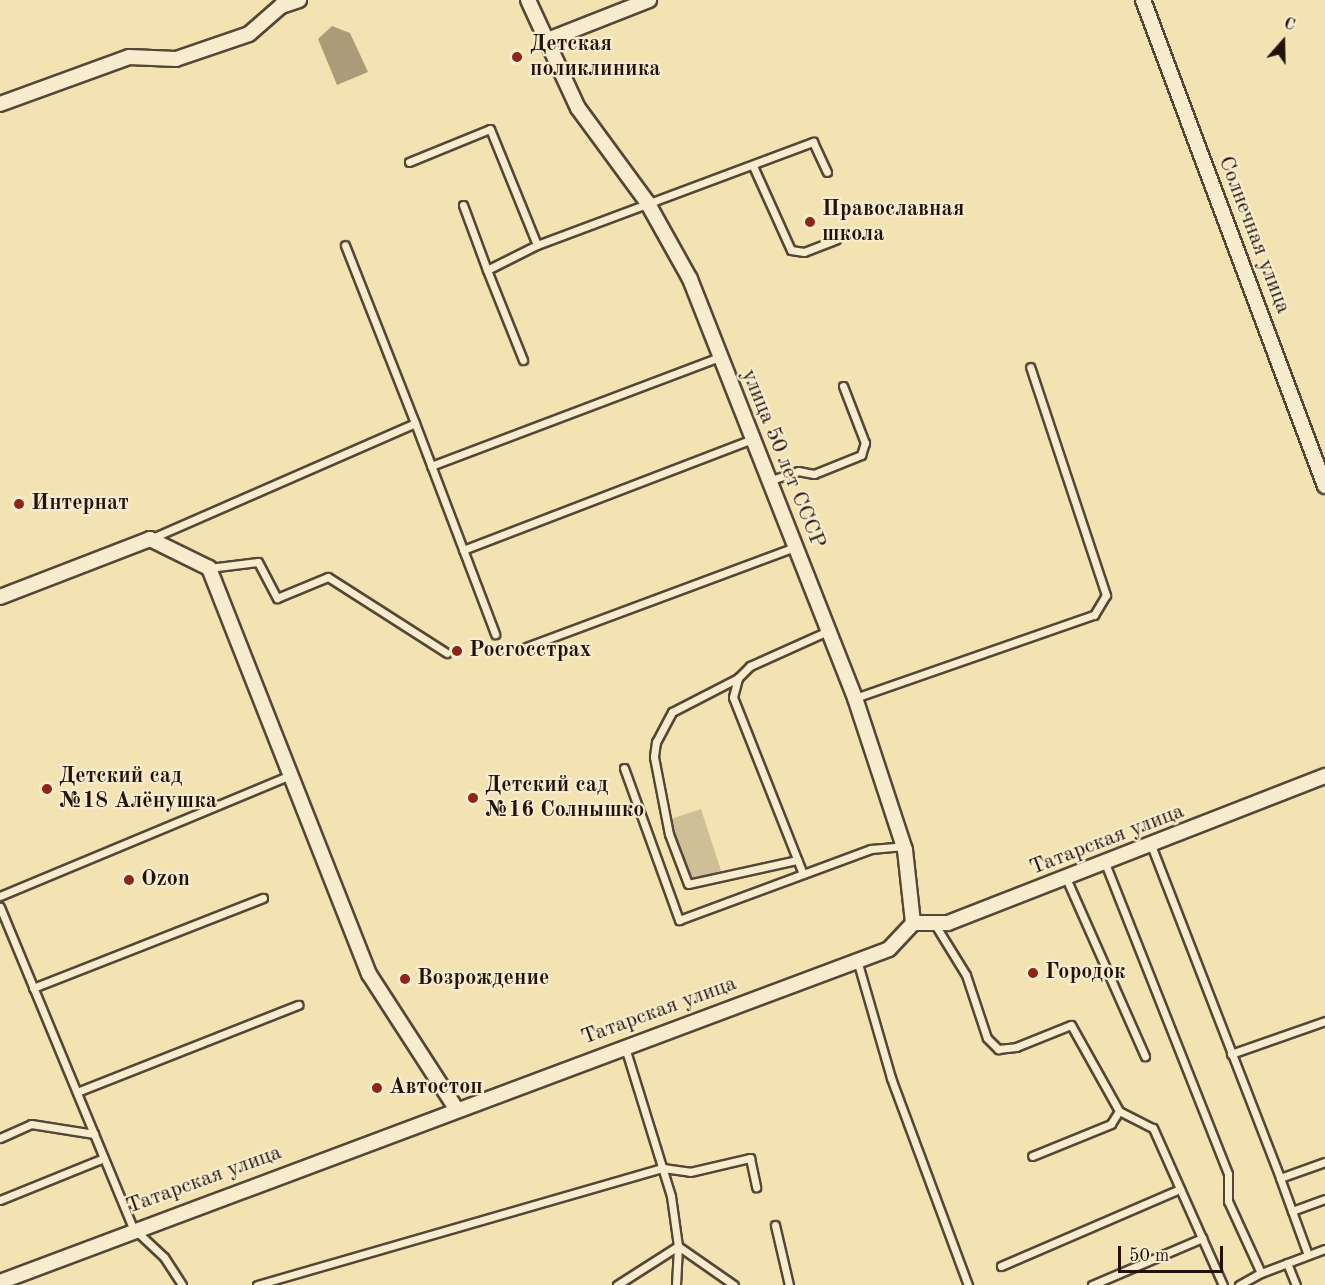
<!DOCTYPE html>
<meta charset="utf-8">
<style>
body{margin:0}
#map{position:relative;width:1325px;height:1285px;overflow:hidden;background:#f3e2b2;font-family:"Old Standard TT",serif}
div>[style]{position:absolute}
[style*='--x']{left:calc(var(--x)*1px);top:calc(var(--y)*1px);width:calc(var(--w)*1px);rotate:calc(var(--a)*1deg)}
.green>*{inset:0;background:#cfbf96;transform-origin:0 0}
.water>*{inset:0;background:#ac9b79}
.roads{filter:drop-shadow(2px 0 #564635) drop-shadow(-2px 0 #564635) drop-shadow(0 2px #564635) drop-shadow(0 -2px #564635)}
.service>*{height:7px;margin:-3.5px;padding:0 3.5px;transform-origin:3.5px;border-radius:3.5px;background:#f7eccd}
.minor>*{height:14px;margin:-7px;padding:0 7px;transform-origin:7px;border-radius:7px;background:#f7eccd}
.dots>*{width:16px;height:16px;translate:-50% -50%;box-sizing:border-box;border:3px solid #f7eccd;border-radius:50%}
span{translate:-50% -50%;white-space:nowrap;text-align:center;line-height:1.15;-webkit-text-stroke:4.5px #f7eccd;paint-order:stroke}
.poi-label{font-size:22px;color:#22120b;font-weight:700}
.left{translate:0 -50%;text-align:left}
.street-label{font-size:22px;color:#22120b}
.north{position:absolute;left:1253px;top:12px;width:60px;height:60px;-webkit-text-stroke:4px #f7eccd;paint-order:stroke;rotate:20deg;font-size:16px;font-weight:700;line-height:24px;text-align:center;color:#22120b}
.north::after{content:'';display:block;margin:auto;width:21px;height:27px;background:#22120b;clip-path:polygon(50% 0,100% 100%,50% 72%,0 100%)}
.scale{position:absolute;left:1118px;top:1246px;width:105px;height:27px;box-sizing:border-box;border:3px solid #22120b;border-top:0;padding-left:8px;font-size:18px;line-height:21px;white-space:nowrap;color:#22120b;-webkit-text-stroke:4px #f7eccd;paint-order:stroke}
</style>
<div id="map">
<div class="green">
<i style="left:701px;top:809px;width:65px;height:32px;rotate:72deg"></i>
</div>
<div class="water">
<i style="clip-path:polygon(332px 26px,350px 33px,368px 72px,337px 85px,318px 39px)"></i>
</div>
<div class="roads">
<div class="service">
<i style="--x:409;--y:162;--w:87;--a:-22.2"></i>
<i style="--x:490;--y:129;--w:125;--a:67.9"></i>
<i style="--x:537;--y:245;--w:295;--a:-20.5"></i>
<i style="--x:813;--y:142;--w:33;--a:65"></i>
<i style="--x:753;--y:166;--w:92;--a:65.7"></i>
<i style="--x:791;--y:250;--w:13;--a:9"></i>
<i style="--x:804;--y:252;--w:34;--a:-21"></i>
<i style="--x:463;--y:205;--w:69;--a:69.7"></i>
<i style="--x:487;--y:270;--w:56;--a:-26.6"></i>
<i style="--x:487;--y:270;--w:97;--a:68.2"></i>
<i style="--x:415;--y:423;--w:226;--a:69.2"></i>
<i style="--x:431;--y:466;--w:309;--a:-20.7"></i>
<i style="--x:768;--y:481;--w:32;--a:-18"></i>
<i style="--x:798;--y:471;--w:16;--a:11"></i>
<i style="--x:814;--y:474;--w:51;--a:-22"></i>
<i style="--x:861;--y:455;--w:13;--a:-72"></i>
<i style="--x:865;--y:443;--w:61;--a:-111.1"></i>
<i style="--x:150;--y:539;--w:289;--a:-23.6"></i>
<i style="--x:415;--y:423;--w:191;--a:-111.5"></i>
<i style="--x:463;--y:550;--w:310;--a:-21"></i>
<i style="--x:209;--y:568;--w:49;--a:-7"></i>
<i style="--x:258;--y:562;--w:41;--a:62.2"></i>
<i style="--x:277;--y:598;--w:55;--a:-22.4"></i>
<i style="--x:328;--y:577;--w:141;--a:32.6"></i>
<i style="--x:526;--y:647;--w:287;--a:-20.4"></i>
<i style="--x:738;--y:678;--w:74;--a:152.7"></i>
<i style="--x:672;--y:712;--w:34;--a:118"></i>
<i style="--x:656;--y:742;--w:15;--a:98"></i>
<i style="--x:654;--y:757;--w:78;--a:79"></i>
<i style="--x:669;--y:834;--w:53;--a:69.2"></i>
<i style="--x:688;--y:884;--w:112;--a:-12.4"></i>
<i style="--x:855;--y:698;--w:253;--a:-19.2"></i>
<i style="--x:1094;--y:615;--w:23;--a:-59"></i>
<i style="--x:1106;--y:595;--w:240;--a:-108.4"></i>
<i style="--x:624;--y:768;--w:162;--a:70.1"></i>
<i style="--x:679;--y:920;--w:205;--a:-20.3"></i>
<i style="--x:871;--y:849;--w:33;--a:-5"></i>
<i style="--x:1151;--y:845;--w:357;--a:68.8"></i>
<i style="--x:1105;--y:863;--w:334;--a:68.4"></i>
<i style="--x:1228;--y:1174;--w:27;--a:90"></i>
<i style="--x:1228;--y:1201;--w:79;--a:65.4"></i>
<i style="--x:1261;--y:1273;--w:68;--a:-20.6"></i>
<i style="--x:803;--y:874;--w:190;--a:-111.6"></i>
<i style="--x:733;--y:697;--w:20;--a:-75"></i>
<i style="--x:738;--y:678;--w:17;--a:-45"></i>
<i style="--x:750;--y:666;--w:85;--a:-24.2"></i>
<i style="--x:1066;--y:878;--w:195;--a:66.1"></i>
<i style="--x:0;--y:896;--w:315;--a:-22.6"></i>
<i style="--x:0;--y:907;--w:347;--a:67.5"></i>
<i style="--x:133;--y:1228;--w:42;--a:43.1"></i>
<i style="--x:164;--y:1257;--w:33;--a:57"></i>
<i style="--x:934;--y:923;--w:61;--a:58.4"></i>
<i style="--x:966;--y:975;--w:66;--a:71.6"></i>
<i style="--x:987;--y:1038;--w:16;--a:45"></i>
<i style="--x:998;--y:1049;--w:18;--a:-6"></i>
<i style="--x:1016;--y:1047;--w:59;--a:-21.8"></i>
<i style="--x:1071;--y:1025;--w:98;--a:60.8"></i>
<i style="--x:1119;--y:1111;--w:15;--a:122"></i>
<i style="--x:1111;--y:1124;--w:85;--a:157.9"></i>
<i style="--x:857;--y:960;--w:123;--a:73.9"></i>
<i style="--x:891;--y:1078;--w:221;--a:69.6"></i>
<i style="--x:33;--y:988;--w:247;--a:-21.4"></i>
<i style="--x:1231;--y:1054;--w:100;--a:-19.3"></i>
<i style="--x:77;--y:1092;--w:238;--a:-21.5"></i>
<i style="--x:1119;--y:1111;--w:38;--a:27"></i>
<i style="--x:1153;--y:1128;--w:172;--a:66"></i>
<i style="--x:0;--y:1138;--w:34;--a:-24"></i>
<i style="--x:31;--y:1124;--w:64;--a:9"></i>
<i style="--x:0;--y:1200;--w:112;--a:-22"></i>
<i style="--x:1292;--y:1211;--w:35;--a:-110"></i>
<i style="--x:1280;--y:1178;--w:48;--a:-19.6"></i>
<i style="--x:775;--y:1225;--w:62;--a:76.9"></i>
<i style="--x:1308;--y:1255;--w:47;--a:-110"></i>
<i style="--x:1292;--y:1211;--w:35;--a:-20"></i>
<i style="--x:1287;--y:1263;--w:24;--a:68"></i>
<i style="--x:1001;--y:1266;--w:195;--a:-23.3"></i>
<i style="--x:257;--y:1285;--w:423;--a:-16.1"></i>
<i style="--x:663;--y:1168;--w:27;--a:8"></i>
<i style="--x:690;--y:1172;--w:62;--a:-13.1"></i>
<i style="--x:750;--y:1158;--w:30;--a:78"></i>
<i style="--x:617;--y:1285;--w:72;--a:-32.6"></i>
<i style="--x:678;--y:1246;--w:50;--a:-98"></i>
<i style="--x:671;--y:1196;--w:156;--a:-107.2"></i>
<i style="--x:676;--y:1285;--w:39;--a:-87"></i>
<i style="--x:678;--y:1246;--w:68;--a:34.9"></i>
<i style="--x:1092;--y:1285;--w:120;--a:-23.1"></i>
<i style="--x:1239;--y:1285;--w:25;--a:-29"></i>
</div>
<div class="minor">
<i style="--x:528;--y:0;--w:119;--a:65.2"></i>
<i style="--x:578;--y:108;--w:117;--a:53.7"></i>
<i style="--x:647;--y:202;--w:88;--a:60.8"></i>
<i style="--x:690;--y:279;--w:450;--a:68.5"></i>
<i style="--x:855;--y:698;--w:160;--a:71.8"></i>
<i style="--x:905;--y:850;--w:73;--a:83.7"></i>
<i style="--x:1143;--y:0;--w:519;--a:69.47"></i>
<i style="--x:545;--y:41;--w:112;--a:-21.5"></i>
<i style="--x:0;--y:104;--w:137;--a:-20"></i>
<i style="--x:129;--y:57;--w:47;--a:2.4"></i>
<i style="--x:176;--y:59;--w:77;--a:-18.9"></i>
<i style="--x:249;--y:34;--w:43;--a:-41.2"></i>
<i style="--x:281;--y:6;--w:19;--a:-18"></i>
<i style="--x:0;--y:597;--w:161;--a:-21.1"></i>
<i style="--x:150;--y:539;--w:66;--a:26.2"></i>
<i style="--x:209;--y:568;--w:436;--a:68.5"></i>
<i style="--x:369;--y:974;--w:162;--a:57.1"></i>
<i style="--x:0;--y:1282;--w:949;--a:-20.53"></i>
<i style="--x:889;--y:949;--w:35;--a:-47"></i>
<i style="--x:913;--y:923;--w:35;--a:0"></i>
<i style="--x:948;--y:923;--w:405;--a:-21.3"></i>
</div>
</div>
<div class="dots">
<i style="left:517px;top:57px;background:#8f2418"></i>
<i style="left:810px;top:222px;background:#8f2418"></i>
<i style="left:19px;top:504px;background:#8f2418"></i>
<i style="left:457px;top:651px;background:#8f2418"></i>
<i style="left:47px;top:789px;background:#8f2418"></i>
<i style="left:473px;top:798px;background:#8f2418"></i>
<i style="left:129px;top:880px;background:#8f2418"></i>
<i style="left:1033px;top:973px;background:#8f2418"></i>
<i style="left:405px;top:979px;background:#8f2418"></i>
<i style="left:377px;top:1088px;background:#8f2418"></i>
</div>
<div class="poi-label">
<span class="left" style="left:530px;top:57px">Детская<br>поликлиника</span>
<span class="left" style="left:822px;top:222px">Православная<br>школа</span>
<span class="left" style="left:31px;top:504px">Интернат</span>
<span class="left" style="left:469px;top:651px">Росгосстрах</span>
<span class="left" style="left:59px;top:789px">Детский сад<br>№18 Алёнушка</span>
<span class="left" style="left:485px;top:798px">Детский сад<br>№16 Солнышко</span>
<span class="left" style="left:141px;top:880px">Ozon</span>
<span class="left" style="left:1045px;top:973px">Городок</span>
<span class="left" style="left:417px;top:979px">Возрождение</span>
<span class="left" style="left:389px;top:1088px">Автостоп</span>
</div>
<div class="street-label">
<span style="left:1254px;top:235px;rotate:69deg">Солнечная улица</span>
<span style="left:783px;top:459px;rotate:68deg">улица 50 лет СССР</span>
<span style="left:1107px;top:840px;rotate:-21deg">Татарская улица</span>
<span style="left:659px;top:1011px;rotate:-20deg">Татарская улица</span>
<span style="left:204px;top:1180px;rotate:-20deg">Татарская улица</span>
</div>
<div class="north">С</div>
<div class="scale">50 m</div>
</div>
